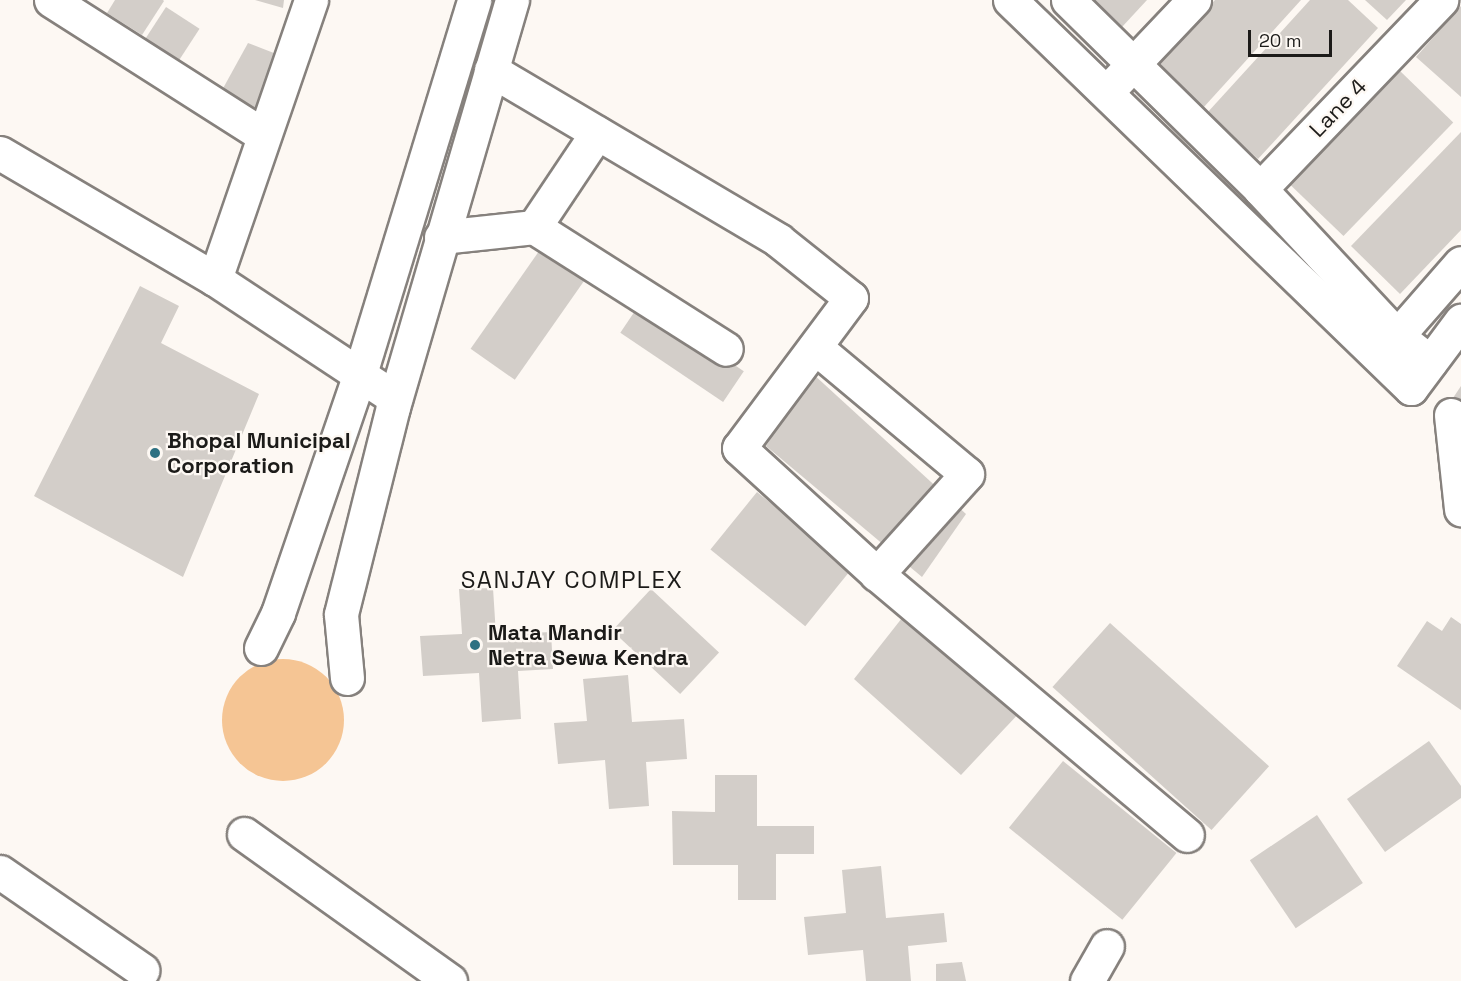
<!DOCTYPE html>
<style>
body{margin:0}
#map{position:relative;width:1461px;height:981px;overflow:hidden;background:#fdf8f3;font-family:"Space Grotesk",sans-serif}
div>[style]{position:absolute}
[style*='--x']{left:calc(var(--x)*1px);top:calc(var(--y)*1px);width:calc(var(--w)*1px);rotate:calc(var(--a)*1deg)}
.green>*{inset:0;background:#f5c594}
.round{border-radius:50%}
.building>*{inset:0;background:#d3cec9;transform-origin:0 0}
.roads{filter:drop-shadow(2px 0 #86817d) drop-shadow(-2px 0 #86817d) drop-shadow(0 2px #86817d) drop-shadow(0 -2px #86817d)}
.minor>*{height:33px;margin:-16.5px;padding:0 16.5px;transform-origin:16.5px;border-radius:16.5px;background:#fff}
.major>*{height:33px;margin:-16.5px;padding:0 16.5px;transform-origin:16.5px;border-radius:16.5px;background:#fff}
.dots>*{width:16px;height:16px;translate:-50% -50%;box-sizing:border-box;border:3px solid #fdf8f3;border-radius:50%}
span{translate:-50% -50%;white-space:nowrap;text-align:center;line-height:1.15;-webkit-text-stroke:4.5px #fdf8f3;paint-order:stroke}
.street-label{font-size:22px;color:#1c1b19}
.poi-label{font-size:22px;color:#1c1b19;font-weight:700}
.left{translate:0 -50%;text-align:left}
.neighbourhood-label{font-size:24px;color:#1c1b19;letter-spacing:1.5px}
.scale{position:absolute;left:1248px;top:30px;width:84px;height:27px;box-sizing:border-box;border:3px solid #1c1b19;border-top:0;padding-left:8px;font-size:18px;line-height:21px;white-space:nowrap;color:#1c1b19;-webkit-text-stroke:4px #fdf8f3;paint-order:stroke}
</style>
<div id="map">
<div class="green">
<i class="round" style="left:222px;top:659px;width:122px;height:122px"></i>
</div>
<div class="building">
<i style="clip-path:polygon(115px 0,163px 0,164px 1px,142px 35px,107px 13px)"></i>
<i style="clip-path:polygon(255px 0,284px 0,283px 8px)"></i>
<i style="clip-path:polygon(1092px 0,1147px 0,1122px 27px)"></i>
<i style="clip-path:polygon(1215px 0,1301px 0,1203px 108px,1156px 65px)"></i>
<i style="clip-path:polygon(1310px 0,1348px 0,1378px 28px,1258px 159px,1207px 113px)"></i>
<i style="clip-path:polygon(1365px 0,1406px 0,1387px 20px)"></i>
<i style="clip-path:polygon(1461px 6px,1461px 97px,1416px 57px)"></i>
<i style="left:166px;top:7px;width:40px;height:43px;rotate:33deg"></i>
<i style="clip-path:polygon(248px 43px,284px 57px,258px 115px,221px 92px)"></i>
<i style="left:1400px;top:71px;width:74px;height:158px;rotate:44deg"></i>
<i style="clip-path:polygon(1461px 132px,1461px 230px,1400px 294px,1351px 246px)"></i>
<i style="left:544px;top:244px;width:54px;height:128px;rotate:35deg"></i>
<i style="clip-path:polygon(140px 286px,179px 306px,161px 343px,259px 394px,183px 577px,34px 496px)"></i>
<i style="left:641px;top:302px;width:124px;height:37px;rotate:34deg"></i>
<i style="clip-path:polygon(812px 373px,966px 514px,922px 577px,766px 446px)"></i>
<i style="clip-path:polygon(1461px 386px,1461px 403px,1453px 398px)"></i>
<i style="left:757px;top:492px;width:122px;height:74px;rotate:39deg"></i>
<i style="clip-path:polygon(493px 588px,496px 635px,551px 632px,553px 669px,518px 671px,521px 719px,482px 722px,479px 673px,423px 676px,420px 636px,462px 634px,459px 589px)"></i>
<i style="left:651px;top:589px;width:93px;height:57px;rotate:43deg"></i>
<i style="clip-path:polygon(1451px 617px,1461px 624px,1461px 710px,1397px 666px,1427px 621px,1442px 631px)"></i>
<i style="clip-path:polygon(902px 618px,1020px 712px,961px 775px,854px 679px)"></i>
<i style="left:1110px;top:623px;width:214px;height:86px;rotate:42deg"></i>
<i style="clip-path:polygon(628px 675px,632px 722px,684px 719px,687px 759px,646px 762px,649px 806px,609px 809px,605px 760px,558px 764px,554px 723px,587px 721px,583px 679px)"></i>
<i style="clip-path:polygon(1429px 741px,1461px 786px,1461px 798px,1385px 852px,1347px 799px)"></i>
<i style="left:1063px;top:761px;width:146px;height:86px;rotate:39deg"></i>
<i style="clip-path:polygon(715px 775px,757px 775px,757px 826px,814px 826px,814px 854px,776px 854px,776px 900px,738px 900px,738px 865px,673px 865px,672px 811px,715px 812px)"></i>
<i style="left:1317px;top:815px;width:82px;height:81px;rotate:56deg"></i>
<i style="clip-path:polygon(881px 866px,886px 918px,944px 913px,947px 942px,908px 946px,911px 981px,866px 981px,863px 950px,808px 955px,804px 917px,846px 913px,842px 870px)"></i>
<i style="clip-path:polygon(962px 962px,966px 981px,936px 981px,936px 964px)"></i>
</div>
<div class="roads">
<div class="minor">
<i style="--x:51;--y:0;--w:251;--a:32.5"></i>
<i style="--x:1010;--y:0;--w:558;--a:44.06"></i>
<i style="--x:1411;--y:388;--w:84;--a:-53.3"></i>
<i style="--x:1068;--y:0;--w:269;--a:44.5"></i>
<i style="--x:1260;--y:189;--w:201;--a:47"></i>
<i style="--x:1397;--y:336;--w:42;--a:38.2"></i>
<i style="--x:491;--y:70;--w:334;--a:30.6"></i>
<i style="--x:778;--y:240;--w:93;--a:38.5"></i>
<i style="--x:851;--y:298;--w:187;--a:126.7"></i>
<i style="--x:739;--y:448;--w:187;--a:42.4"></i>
<i style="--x:877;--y:574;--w:405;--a:40.1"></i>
<i style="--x:1117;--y:81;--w:112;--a:-46.5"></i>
<i style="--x:0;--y:153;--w:249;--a:30.4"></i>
<i style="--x:215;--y:279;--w:216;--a:33.5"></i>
<i style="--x:1260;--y:189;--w:262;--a:-46.2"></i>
<i style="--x:534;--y:227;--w:227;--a:32.4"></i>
<i style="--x:441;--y:237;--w:94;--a:-6.1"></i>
<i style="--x:534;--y:227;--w:113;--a:-56.2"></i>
<i style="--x:215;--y:279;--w:295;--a:-71"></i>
<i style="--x:815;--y:347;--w:198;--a:39.9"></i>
<i style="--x:967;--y:474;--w:135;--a:132"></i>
<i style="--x:1383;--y:352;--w:118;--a:-48.8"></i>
<i style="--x:1451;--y:415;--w:95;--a:83.9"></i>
<i style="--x:244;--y:834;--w:253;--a:35.5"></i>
<i style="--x:0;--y:872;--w:173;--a:34.6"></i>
<i style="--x:1087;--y:981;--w:40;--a:-60.3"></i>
</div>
<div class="major">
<i style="--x:261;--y:648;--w:39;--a:-64"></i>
<i style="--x:278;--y:613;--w:250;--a:-71.1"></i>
<i style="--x:359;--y:377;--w:394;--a:-73"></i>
<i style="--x:347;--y:678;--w:64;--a:-95.4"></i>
<i style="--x:341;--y:614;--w:213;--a:-75.9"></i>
<i style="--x:393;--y:407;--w:424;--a:-73.7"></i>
</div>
</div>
<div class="dots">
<i style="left:155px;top:453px;background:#2e7182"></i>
<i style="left:475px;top:645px;background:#2e7182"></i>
</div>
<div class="street-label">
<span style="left:1338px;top:108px;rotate:-46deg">Lane 4</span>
</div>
<div class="poi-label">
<span class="left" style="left:167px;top:453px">Bhopal Municipal<br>Corporation</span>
<span class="left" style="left:488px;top:645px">Mata Mandir<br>Netra Sewa Kendra</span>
</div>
<div class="neighbourhood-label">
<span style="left:572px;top:580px">SANJAY COMPLEX</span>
</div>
<div class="scale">20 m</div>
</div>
